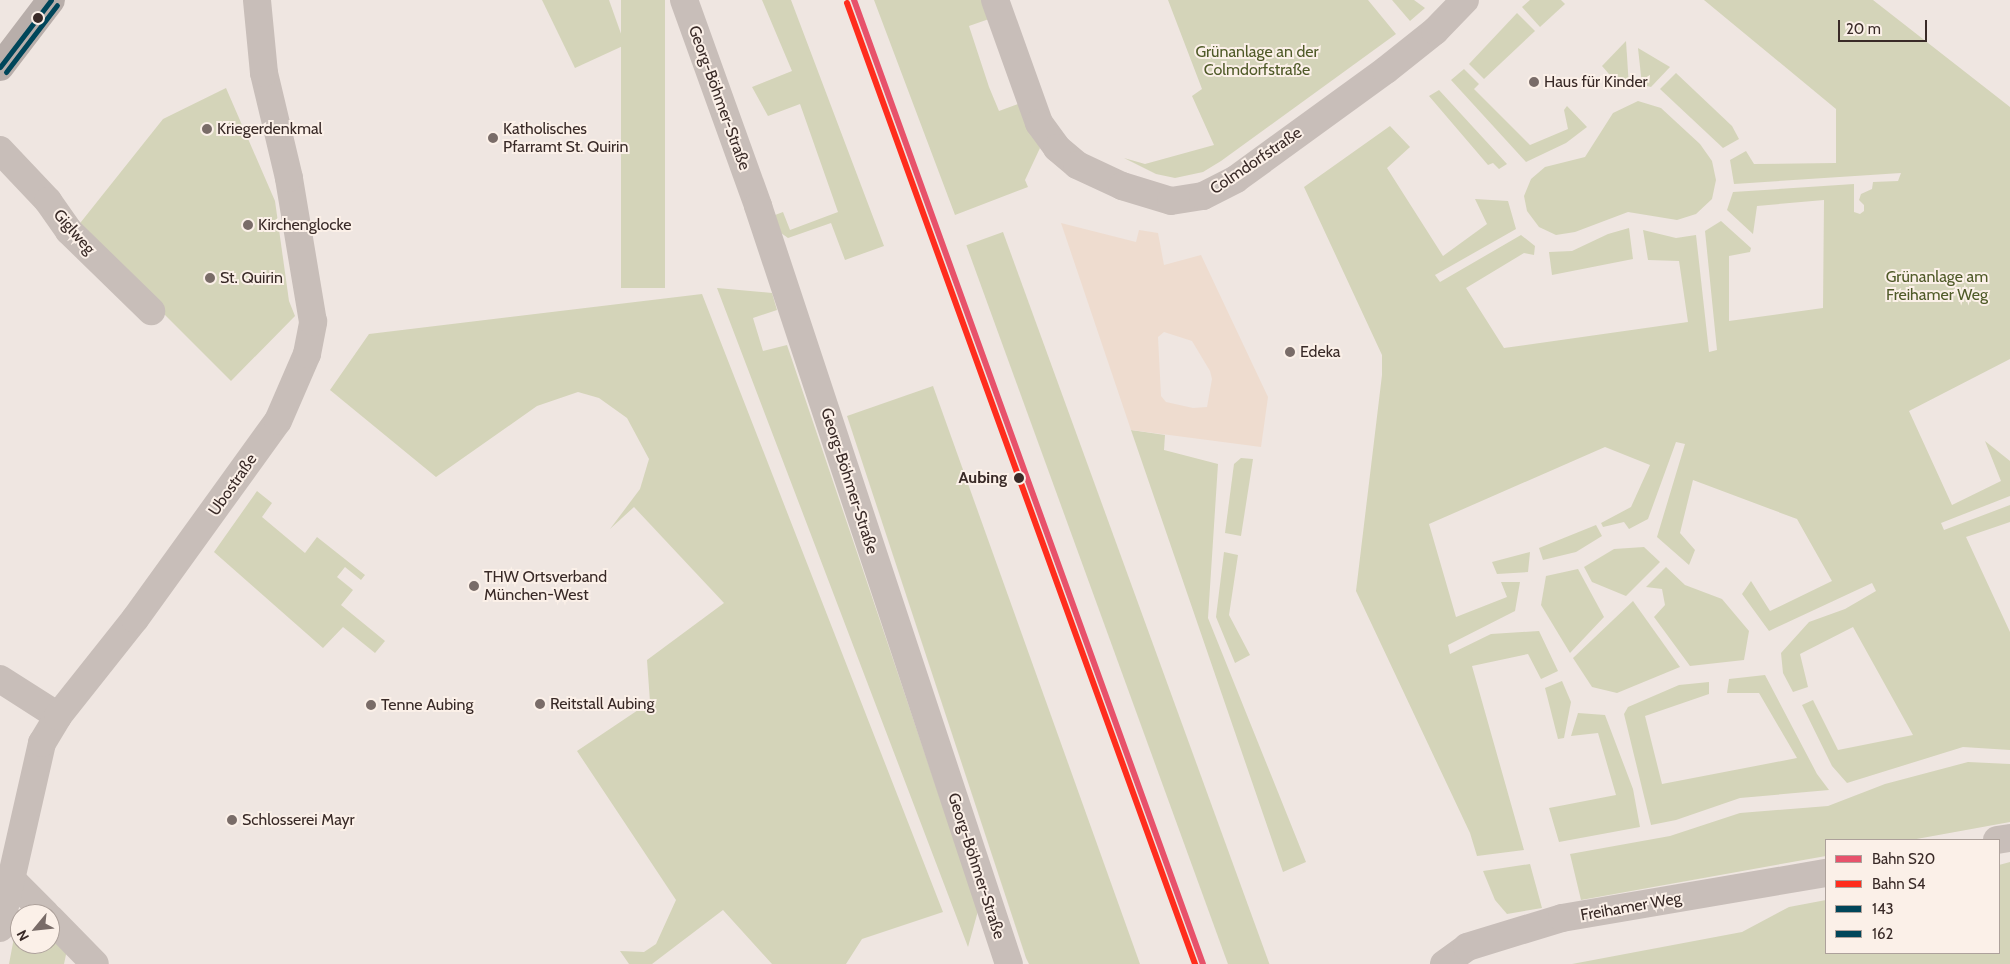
<!DOCTYPE html>
<meta charset="utf-8">
<style>
body{margin:0}
#map{position:relative;width:2010px;height:964px;overflow:hidden;background:#efe6e1;font-family:Cabin,sans-serif}
div>[style]{position:absolute}
[style*='--x']{left:calc(var(--x)*1px);top:calc(var(--y)*1px);width:calc(var(--w)*1px);rotate:calc(var(--a)*1deg)}
.green>*{inset:0;background:#d4d4b9;transform-origin:0 0}
.plaza>*{inset:0;background:#eedccf}
.minor>*{height:28px;margin:-14px;padding:0 14px;transform-origin:14px;border-radius:14px;background:#c8beb9}
.tertiary>*{height:28px;margin:-14px;padding:0 14px;transform-origin:14px;border-radius:14px;background:#c8beb9}
.secondary>*{height:28px;margin:-14px;padding:0 14px;transform-origin:14px;border-radius:14px;background:#b8aeaa}
.bus-1>*{height:5px;margin:-2.5px;padding:0 2.5px;transform-origin:2.5px;border-radius:2.5px;background:#00465a}
.bus-2>*{height:5px;margin:-2.5px;padding:0 2.5px;transform-origin:2.5px;border-radius:2.5px;background:#00465a}
.rail-1>*{height:6px;margin:-3px;padding:0 3px;transform-origin:3px;border-radius:3px;background:#e7526b}
.rail-2>*{height:6px;margin:-3px;padding:0 3px;transform-origin:3px;border-radius:3px;background:#ff2d1d}
.dots>*{width:14px;height:14px;translate:-50% -50%;box-sizing:border-box;border:2px solid #fbf0e8;border-radius:50%}
span{translate:-50% -50%;white-space:nowrap;text-align:center;line-height:1.15;-webkit-text-stroke:4px #fbf0e8;paint-order:stroke}
.park-label{font-size:16px;color:#4f5a28}
.poi-label{font-size:16px;color:#392a27}
.left{translate:0 -50%;text-align:left}
.street-label{font-size:16px;color:#392a27}
.stop-label{font-size:16px;color:#392a27;font-weight:700}
.right{translate:-100% -50%;text-align:right}
.legend{position:absolute;left:1825px;top:839px;width:175px;height:115px;box-sizing:border-box;background:#fbf0e8;border:1px solid #ada19b;margin:0;padding:6px 9px;list-style:none;font-size:15px;color:#392a27}
.legend li{display:flex;align-items:center;gap:10px;height:25px}
.legend b{width:25px;border:1px solid #ada19b}
.north{position:absolute;left:10px;top:904px;width:50px;height:50px;box-sizing:border-box;background:#fbf0e8;border:1px solid #ada19b;border-radius:50%;rotate:242deg;font-size:14px;font-weight:700;line-height:20px;text-align:center;color:#392a27}
.north::after{content:'';display:block;margin:auto;width:18px;height:22px;background:#796c68;clip-path:polygon(50% 0,100% 100%,50% 72%,0 100%)}
.scale{position:absolute;left:1838px;top:20px;width:89px;height:22px;box-sizing:border-box;border:2px solid #392a27;border-top:0;padding-left:6px;font-size:15px;line-height:18px;white-space:nowrap;color:#392a27;-webkit-text-stroke:4px #fbf0e8;paint-order:stroke}
</style>
<div id="map">
<div class="green">
<i style="clip-path:polygon(542px 0,609px 0,625px 45px,575px 68px)"></i>
<i style="left:621px;top:0;width:44px;height:288px"></i>
<i style="clip-path:polygon(762px 0,791px 0,884px 246px,845px 260px,831px 223px,788px 238px,781px 233px,775px 215px,783px 212px,790px 230px,838px 212px,800px 104px,768px 116px,752px 87px,792px 71px)"></i>
<i style="clip-path:polygon(874px 0,982px 0,989px 19px,969px 26px,989px 87px,999px 111px,1018px 104px,1040px 148px,1025px 180px,1028px 187px,955px 215px)"></i>
<i style="clip-path:polygon(1168px 0,1368px 0,1396px 34px,1221px 161px,1203px 172px,1175px 178px,1156px 174px,1124px 158px,1145px 164px,1214px 145px,1192px 96px,1202px 89px)"></i>
<i style="clip-path:polygon(1392px 0,1414px 0,1425px 8px,1410px 21px)"></i>
<i style="clip-path:polygon(1530px 0,1561px 0,1565px 4px,1540px 27px,1522px 7px)"></i>
<i style="clip-path:polygon(1704px 0,1873px 0,2010px 107px,2010px 359px,1909px 411px,1952px 505px,2001px 481px,1985px 441px,2010px 461px,2010px 496px,1941px 523px,1944px 530px,2010px 505px,2010px 522px,1966px 537px,2010px 632px,2010px 750px,1963px 747px,1847px 783px,1832px 766px,1802px 705px,1813px 700px,1838px 750px,1913px 735px,1853px 627px,1800px 654px,1808px 687px,1793px 692px,1783px 673px,1781px 653px,1809px 622px,1845px 609px,1876px 591px,1872px 583px,1769px 631px,1742px 594px,1751px 581px,1770px 611px,1832px 581px,1797px 519px,1693px 480px,1680px 533px,1695px 550px,1689px 565px,1657px 537px,1685px 444px,1676px 442px,1648px 519px,1629px 529px,1624px 522px,1603px 527px,1601px 523px,1631px 507px,1650px 465px,1605px 447px,1429px 524px,1456px 617px,1507px 597px,1501px 582px,1520px 582px,1515px 611px,1448px 645px,1450px 654px,1491px 634px,1539px 631px,1558px 671px,1541px 679px,1528px 654px,1472px 666px,1524px 850px,1477px 856px,1470px 833px,1356px 591px,1382px 375px,1382px 355px,1304px 187px,1390px 126px,1410px 147px,1387px 168px,1443px 256px,1487px 224px,1475px 199px,1508px 201px,1516px 229px,1435px 275px,1440px 282px,1521px 235px,1535px 246px,1534px 255px,1524px 253px,1466px 288px,1504px 348px,1688px 322px,1679px 261px,1648px 260px,1643px 230px,1676px 238px,1696px 235px,1709px 352px,1717px 350px,1705px 231px,1721px 221px,1751px 248px,1750px 252px,1729px 256px,1729px 321px,1823px 308px,1824px 200px,1757px 206px,1753px 234px,1727px 210px,1733px 192px,1854px 184px,1854px 212px,1860px 214px,1864px 211px,1864px 205px,1859px 200px,1861px 194px,1872px 189px,1873px 182px,1898px 181px,1901px 173px,1734px 184px,1730px 160px,1746px 151px,1754px 164px,1836px 163px,1836px 109px)"></i>
<i style="clip-path:polygon(1517px 13px,1535px 31px,1484px 79px,1469px 64px)"></i>
<i style="clip-path:polygon(1626px 41px,1629px 87px,1622px 89px,1602px 66px)"></i>
<i style="clip-path:polygon(1638px 48px,1670px 67px,1651px 87px,1642px 85px)"></i>
<i style="clip-path:polygon(1464px 69px,1479px 84px,1474px 89px,1530px 145px,1568px 129px,1564px 110px,1567px 106px,1587px 127px,1566px 143px,1526px 162px,1451px 80px)"></i>
<i style="clip-path:polygon(1676px 73px,1732px 126px,1739px 139px,1723px 148px,1660px 89px)"></i>
<i style="clip-path:polygon(226px 88px,275px 201px,289px 301px,295px 316px,231px 381px,77px 227px,163px 119px)"></i>
<i style="clip-path:polygon(1439px 90px,1507px 164px,1499px 169px,1493px 163px,1488px 165px,1429px 96px)"></i>
<i style="clip-path:polygon(1638px 101px,1661px 108px,1700px 144px,1712px 161px,1716px 180px,1712px 199px,1696px 214px,1677px 220px,1628px 212px,1575px 232px,1556px 235px,1539px 227px,1527px 211px,1524px 196px,1531px 179px,1545px 167px,1585px 157px,1613px 113px)"></i>
<i style="clip-path:polygon(1629px 228px,1633px 259px,1552px 275px,1549px 252px,1572px 251px,1608px 234px)"></i>
<i style="left:1003px;top:232px;width:780px;height:39px;rotate:70deg"></i>
<i style="clip-path:polygon(717px 288px,772px 293px,777px 310px,753px 318px,763px 351px,787px 345px,978px 911px,968px 947px)"></i>
<i style="clip-path:polygon(702px 294px,943px 912px,862px 939px,846px 964px,772px 964px,723px 910px,652px 964px,629px 964px,620px 951px,644px 952px,656px 944px,676px 900px,577px 751px,650px 702px,647px 660px,724px 603px,634px 507px,610px 529px,640px 489px,649px 459px,627px 418px,599px 398px,578px 392px,537px 406px,436px 477px,330px 390px,369px 334px)"></i>
<i style="clip-path:polygon(933px 386px,1140px 964px,1029px 964px,1026px 958px,847px 416px)"></i>
<i style="clip-path:polygon(1131px 430px,1165px 435px,1164px 450px,1218px 464px,1208px 618px,1306px 862px,1283px 872px)"></i>
<i style="clip-path:polygon(1241px 458px,1253px 459px,1241px 536px,1225px 533px,1234px 464px)"></i>
<i style="clip-path:polygon(257px 491px,272px 503px,262px 517px,305px 553px,317px 537px,365px 575px,361px 580px,345px 567px,337px 577px,353px 590px,341px 605px,385px 641px,375px 653px,343px 627px,323px 648px,214px 552px)"></i>
<i style="clip-path:polygon(1596px 525px,1602px 536px,1576px 552px,1543px 560px,1539px 548px)"></i>
<i style="clip-path:polygon(1644px 547px,1660px 562px,1626px 596px,1592px 582px,1584px 567px,1614px 549px)"></i>
<i style="clip-path:polygon(1224px 552px,1238px 555px,1229px 615px,1250px 655px,1235px 663px,1216px 617px)"></i>
<i style="clip-path:polygon(1530px 552px,1528px 572px,1497px 574px,1492px 562px)"></i>
<i style="clip-path:polygon(1666px 567px,1685px 585px,1722px 599px,1749px 631px,1744px 660px,1690px 666px,1654px 617px,1665px 605px,1662px 589px,1646px 587px)"></i>
<i style="clip-path:polygon(1578px 569px,1604px 617px,1570px 653px,1541px 605px,1546px 576px)"></i>
<i style="clip-path:polygon(1633px 601px,1680px 667px,1617px 693px,1592px 687px,1573px 658px)"></i>
<i style="clip-path:polygon(1765px 675px,1817px 774px,1829px 790px,1740px 798px,1676px 820px,1651px 825px,1624px 714px,1628px 707px,1679px 685px,1709px 682px,1709px 694px,1645px 716px,1662px 784px,1797px 758px,1759px 693px,1727px 693px,1729px 679px)"></i>
<i style="clip-path:polygon(1562px 681px,1571px 702px,1564px 738px,1558px 739px,1545px 688px)"></i>
<i style="clip-path:polygon(1578px 713px,1605px 715px,1633px 789px,1640px 827px,1559px 842px,1549px 808px,1616px 795px,1598px 733px,1571px 736px)"></i>
<i style="clip-path:polygon(1968px 762px,2010px 764px,2010px 822px,1911px 840px,1826px 840px,1826px 856px,1581px 900px,1570px 854px,1670px 836px,1740px 813px,1828px 806px,1885px 784px)"></i>
<i style="clip-path:polygon(2010px 862px,2010px 964px,1572px 964px,1742px 932px,1789px 907px,1826px 900px,1826px 953px,1999px 953px,1999px 865px)"></i>
<i style="clip-path:polygon(1530px 864px,1542px 908px,1507px 914px,1495px 900px,1483px 871px)"></i>
<i style="clip-path:polygon(20px 922px,20px 944px,50px 944px,50px 933px,67px 950px,64px 964px,9px 964px,16px 927px)"></i>
</div>
<div class="plaza">
<i style="clip-path:polygon(evenodd,1061px 223px,1136px 242px,1139px 230px,1158px 233px,1164px 265px,1201px 255px,1268px 397px,1261px 447px,1131px 430px,1061px 223px,1164px 332px,1192px 341px,1210px 371px,1212px 379px,1207px 407px,1193px 408px,1166px 402px,1161px 396px,1158px 337px,1164px 332px)"></i>
</div>
<div class="minor">
<i style="--x:684;--y:0;--w:219;--a:70.2"></i>
<i style="--x:758;--y:206;--w:798;--a:71.68"></i>
<i style="--x:995;--y:0;--w:131;--a:70.3"></i>
<i style="--x:1039;--y:123;--w:31;--a:54"></i>
<i style="--x:1057;--y:148;--w:26;--a:40"></i>
<i style="--x:1077;--y:165;--w:50;--a:25"></i>
<i style="--x:1122;--y:186;--w:51;--a:17"></i>
<i style="--x:1171;--y:201;--w:32;--a:-9"></i>
<i style="--x:1203;--y:196;--w:37;--a:-27"></i>
<i style="--x:1236;--y:179;--w:185;--a:-36"></i>
<i style="--x:1386;--y:70;--w:63;--a:-38.5"></i>
<i style="--x:1435;--y:31;--w:43;--a:-45.9"></i>
<i style="--x:0;--y:150;--w:70;--a:46.7"></i>
<i style="--x:48;--y:201;--w:37;--a:55"></i>
<i style="--x:69;--y:231;--w:115;--a:44.3"></i>
<i style="--x:0;--y:679;--w:69;--a:32.5"></i>
<i style="--x:1997;--y:840;--w:13;--a:-9"></i>
<i style="--x:1444;--y:964;--w:29;--a:-36"></i>
<i style="--x:1467;--y:947;--w:99;--a:-17"></i>
<i style="--x:1562;--y:918;--w:268;--a:-9.7"></i>
</div>
<div class="tertiary">
<i style="--x:11;--y:879;--w:49;--a:45"></i>
<i style="--x:50;--y:918;--w:64;--a:45.6"></i>
<i style="--x:0;--y:928;--w:190;--a:-77.2"></i>
<i style="--x:42;--y:743;--w:31;--a:-59"></i>
<i style="--x:58;--y:716;--w:124;--a:-51.6"></i>
<i style="--x:135;--y:619;--w:244;--a:-54.2"></i>
<i style="--x:278;--y:421;--w:73;--a:-66.6"></i>
<i style="--x:307;--y:354;--w:33;--a:-79"></i>
<i style="--x:313;--y:322;--w:146;--a:-99.5"></i>
<i style="--x:289;--y:178;--w:108;--a:-103.4"></i>
<i style="--x:264;--y:73;--w:73;--a:-95.5"></i>
</div>
<div class="secondary">
<i style="--x:0;--y:67;--w:84;--a:-52.7"></i>
</div>
<div class="bus-1">
<i style="--x:0;--y:67;--w:84;--a:-52.7"></i>
</div>
<div class="bus-2">
<i style="--x:6;--y:72;--w:84;--a:-52.7"></i>
</div>
<div class="rail-1">
<i style="--x:854;--y:0;--w:1025;--a:70.1"></i>
</div>
<div class="rail-2">
<i style="--x:847;--y:3;--w:1022;--a:70.09"></i>
</div>
<div class="dots">
<i style="left:38px;top:18px;background:#392a27"></i>
<i style="left:1534px;top:82px;background:#796c68"></i>
<i style="left:207px;top:129px;background:#796c68"></i>
<i style="left:493px;top:138px;background:#796c68"></i>
<i style="left:248px;top:225px;background:#796c68"></i>
<i style="left:210px;top:278px;background:#796c68"></i>
<i style="left:1290px;top:352px;background:#796c68"></i>
<i style="left:1019px;top:478px;background:#392a27"></i>
<i style="left:474px;top:586px;background:#796c68"></i>
<i style="left:540px;top:704px;background:#796c68"></i>
<i style="left:371px;top:705px;background:#796c68"></i>
<i style="left:232px;top:820px;background:#796c68"></i>
</div>
<div class="park-label">
<span style="left:1257px;top:61px">Grünanlage an der<br>Colmdorfstraße</span>
<span style="left:1937px;top:286px">Grünanlage am<br>Freihamer Weg</span>
</div>
<div class="poi-label">
<span class="left" style="left:1544px;top:82px">Haus für Kinder</span>
<span class="left" style="left:217px;top:129px">Kriegerdenkmal</span>
<span class="left" style="left:503px;top:138px">Katholisches<br>Pfarramt St. Quirin</span>
<span class="left" style="left:258px;top:225px">Kirchenglocke</span>
<span class="left" style="left:220px;top:278px">St. Quirin</span>
<span class="left" style="left:1300px;top:352px">Edeka</span>
<span class="left" style="left:484px;top:586px">THW Ortsverband<br>München-West</span>
<span class="left" style="left:550px;top:704px">Reitstall Aubing</span>
<span class="left" style="left:381px;top:705px">Tenne Aubing</span>
<span class="left" style="left:242px;top:820px">Schlosserei Mayr</span>
</div>
<div class="street-label">
<span style="left:719px;top:98px;rotate:70deg">Georg-Böhmer-Straße</span>
<span style="left:1256px;top:161px;rotate:-34deg">Colmdorfstraße</span>
<span style="left:74px;top:232px;rotate:49deg">Giglweg</span>
<span style="left:849px;top:481px;rotate:72deg">Georg-Böhmer-Straße</span>
<span style="left:233px;top:485px;rotate:-55deg">Ubostraße</span>
<span style="left:976px;top:866px;rotate:72deg">Georg-Böhmer-Straße</span>
<span style="left:1631px;top:907px;rotate:-10deg">Freihamer Weg</span>
</div>
<div class="stop-label">
<span class="right" style="left:1007px;top:478px">Aubing</span>
</div>
<ul class="legend">
<li><b style="height:6px;background:#e7526b"></b>Bahn S20</li>
<li><b style="height:6px;background:#ff2d1d"></b>Bahn S4</li>
<li><b style="height:6px;background:#00465a"></b>143</li>
<li><b style="height:6px;background:#00465a"></b>162</li>
</ul>
<div class="north">N</div>
<div class="scale">20 m</div>
</div>
